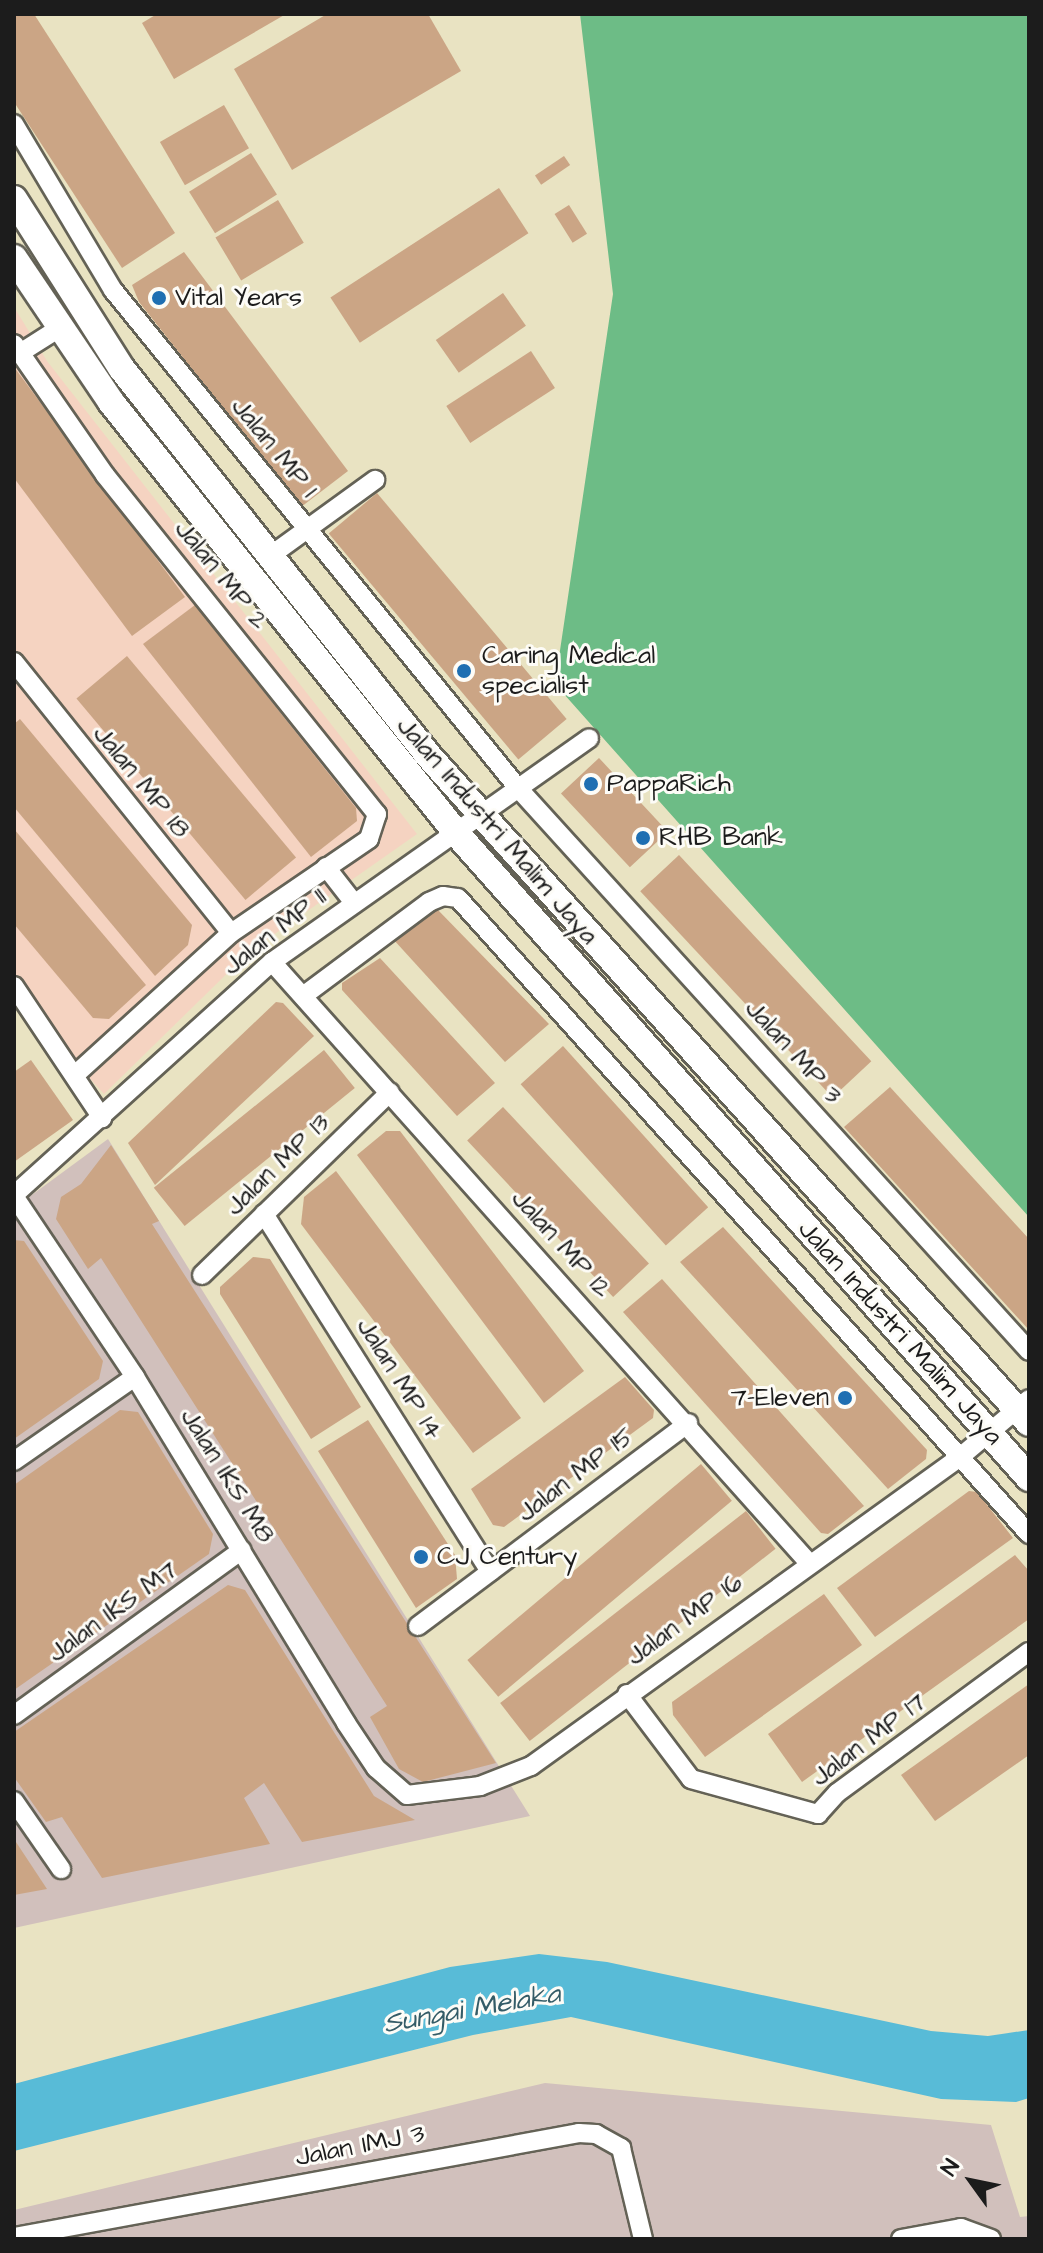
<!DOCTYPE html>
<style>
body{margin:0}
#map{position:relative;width:1043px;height:2253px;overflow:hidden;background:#e9e3c2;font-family:"Architects Daughter",sans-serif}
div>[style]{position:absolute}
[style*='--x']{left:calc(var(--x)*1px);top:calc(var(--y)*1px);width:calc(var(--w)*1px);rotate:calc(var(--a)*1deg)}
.built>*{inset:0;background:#f5d3c1}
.industrial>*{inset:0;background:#d1c0bc}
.forest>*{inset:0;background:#6dbc86}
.water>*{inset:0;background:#58bbd7}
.building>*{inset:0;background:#cba585;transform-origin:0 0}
.roads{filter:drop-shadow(2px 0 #646256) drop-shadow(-2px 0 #646256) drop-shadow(0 2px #646256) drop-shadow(0 -2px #646256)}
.minor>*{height:18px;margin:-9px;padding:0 9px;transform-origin:9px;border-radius:9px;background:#fff}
.secondary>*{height:26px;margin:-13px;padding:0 13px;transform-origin:13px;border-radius:13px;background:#fff}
.dots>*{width:22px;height:22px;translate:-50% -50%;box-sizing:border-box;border:4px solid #fdfcf7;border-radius:50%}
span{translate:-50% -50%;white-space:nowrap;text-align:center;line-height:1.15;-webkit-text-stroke:6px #fdfcf7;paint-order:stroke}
.poi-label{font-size:26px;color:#1c1c1c}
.left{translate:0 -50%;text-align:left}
.right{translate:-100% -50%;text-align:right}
.street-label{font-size:26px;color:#1c1c1c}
.water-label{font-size:28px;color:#345c67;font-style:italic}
.frame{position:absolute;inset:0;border:16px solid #1c1c1c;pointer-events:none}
.north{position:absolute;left:931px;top:2141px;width:80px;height:80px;-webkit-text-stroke:6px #fdfcf7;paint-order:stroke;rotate:303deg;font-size:22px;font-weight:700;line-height:32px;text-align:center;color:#1c1c1c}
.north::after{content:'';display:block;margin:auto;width:28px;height:36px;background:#1c1c1c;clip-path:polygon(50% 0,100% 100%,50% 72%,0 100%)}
</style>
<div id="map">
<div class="built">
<i style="clip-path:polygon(14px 307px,47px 361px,417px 834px,249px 952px,104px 1094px,14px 995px)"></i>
</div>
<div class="industrial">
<i style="clip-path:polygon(108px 1139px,530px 1816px,14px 1928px,14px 1208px)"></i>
<i style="clip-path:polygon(545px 2083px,991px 2125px,1020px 2217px,1029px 2216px,1029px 2239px,14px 2239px,14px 2210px)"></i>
</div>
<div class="forest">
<i style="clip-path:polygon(580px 14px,1029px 14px,1029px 1217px,555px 684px,613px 294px)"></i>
</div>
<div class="water">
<i style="clip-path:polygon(539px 1954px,607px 1962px,931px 2031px,988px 2036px,1029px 2030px,1029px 2098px,1016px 2102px,941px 2099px,571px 2017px,473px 2035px,14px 2151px,14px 2084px,450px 1967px)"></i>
</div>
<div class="building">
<i style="clip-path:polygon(14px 14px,34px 14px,175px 233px,122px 268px,14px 102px)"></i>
<i style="clip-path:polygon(157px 14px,286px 14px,174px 79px,142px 23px)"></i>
<i style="clip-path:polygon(327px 14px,428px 14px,461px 71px,292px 170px,234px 69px)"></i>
<i style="left:224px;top:105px;width:50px;height:74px;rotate:60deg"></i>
<i style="left:251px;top:153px;width:49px;height:73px;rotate:58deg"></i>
<i style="left:564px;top:156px;width:11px;height:35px;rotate:56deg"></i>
<i style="left:499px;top:188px;width:54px;height:201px;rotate:57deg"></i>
<i style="left:278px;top:200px;width:50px;height:73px;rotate:59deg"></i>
<i style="left:569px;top:205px;width:34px;height:17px;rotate:58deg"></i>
<i style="clip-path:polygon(184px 252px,348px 471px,301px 507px,139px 302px,132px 285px)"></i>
<i style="left:503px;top:293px;width:40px;height:82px;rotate:55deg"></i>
<i style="left:531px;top:351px;width:44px;height:101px;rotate:57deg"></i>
<i style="clip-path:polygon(14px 367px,185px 597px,132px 636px,14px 478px)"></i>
<i style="left:377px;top:493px;width:295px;height:63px;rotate:50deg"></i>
<i style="clip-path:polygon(195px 605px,356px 808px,357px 821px,311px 857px,143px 644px)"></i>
<i style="left:127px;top:656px;width:263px;height:66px;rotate:50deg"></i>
<i style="clip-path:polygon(20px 719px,192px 925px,188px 945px,155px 976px,14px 807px,14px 724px)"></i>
<i style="left:599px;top:758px;width:101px;height:52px;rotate:47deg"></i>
<i style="clip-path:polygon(14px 829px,146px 985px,109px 1019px,93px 1018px,14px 924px)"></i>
<i style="left:679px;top:855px;width:282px;height:53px;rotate:47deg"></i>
<i style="clip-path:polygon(437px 909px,549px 1024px,505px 1062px,393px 939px)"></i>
<i style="clip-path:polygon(380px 958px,495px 1083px,457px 1116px,342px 990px,342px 983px)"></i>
<i style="clip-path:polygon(276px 1002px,283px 1003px,314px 1036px,155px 1185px,128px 1143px)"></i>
<i style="left:563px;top:1046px;width:217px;height:57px;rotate:48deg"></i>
<i style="left:324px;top:1050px;width:49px;height:219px;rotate:51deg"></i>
<i style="clip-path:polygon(31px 1060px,73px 1120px,14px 1162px,14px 1072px)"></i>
<i style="clip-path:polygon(890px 1087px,1029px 1239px,1029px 1330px,844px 1127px)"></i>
<i style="left:503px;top:1107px;width:214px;height:49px;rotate:47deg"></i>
<i style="clip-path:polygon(386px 1131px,400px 1131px,584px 1371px,544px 1403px,357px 1155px)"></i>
<i style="clip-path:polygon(111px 1145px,159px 1221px,152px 1224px,496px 1763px,423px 1782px,399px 1769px,370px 1717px,387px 1706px,101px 1258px,88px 1269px,56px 1219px,61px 1197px,81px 1184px)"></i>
<i style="clip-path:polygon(336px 1171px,521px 1418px,473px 1453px,301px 1224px,304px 1197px)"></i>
<i style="clip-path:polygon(723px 1227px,927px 1450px,926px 1459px,888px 1489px,680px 1262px)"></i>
<i style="clip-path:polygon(14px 1240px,24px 1241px,103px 1361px,99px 1379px,14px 1439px)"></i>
<i style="clip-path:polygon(253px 1257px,270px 1259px,361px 1407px,311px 1439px,220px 1294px,220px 1287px)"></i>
<i style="clip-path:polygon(662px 1279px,864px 1506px,828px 1534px,821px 1533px,623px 1312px)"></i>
<i style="clip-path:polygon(625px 1377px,654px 1410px,653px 1418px,504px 1527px,493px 1525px,471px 1489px)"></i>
<i style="clip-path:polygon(120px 1410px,138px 1412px,213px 1534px,209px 1554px,14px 1690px,14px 1485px)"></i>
<i style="clip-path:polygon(368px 1420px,455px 1555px,457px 1579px,416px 1608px,318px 1451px)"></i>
<i style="left:701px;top:1464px;width:48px;height:305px;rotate:50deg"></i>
<i style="clip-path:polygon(969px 1491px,977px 1492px,1013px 1538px,875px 1637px,837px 1588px)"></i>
<i style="left:746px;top:1511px;width:48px;height:312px;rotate:52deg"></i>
<i style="clip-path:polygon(1015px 1555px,1029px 1571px,1029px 1619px,802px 1782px,768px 1734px)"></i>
<i style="clip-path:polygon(228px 1585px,245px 1590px,374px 1796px,415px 1820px,302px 1842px,264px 1783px,244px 1798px,270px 1844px,102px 1878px,62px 1817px,46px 1822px,14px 1777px,14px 1732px)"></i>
<i style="clip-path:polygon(824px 1594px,862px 1645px,705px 1757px,673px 1715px,672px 1702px)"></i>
<i style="clip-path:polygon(1029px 1684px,1029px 1755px,935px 1821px,901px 1775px)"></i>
<i style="clip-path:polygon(14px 1839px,47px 1889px,14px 1895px)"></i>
</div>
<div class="roads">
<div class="minor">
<i style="--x:14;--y:124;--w:193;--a:59.2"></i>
<i style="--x:113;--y:290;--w:642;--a:50.88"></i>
<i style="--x:518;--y:788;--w:760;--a:47.77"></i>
<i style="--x:14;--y:344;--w:160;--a:55.2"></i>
<i style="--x:105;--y:475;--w:435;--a:51.3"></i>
<i style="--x:377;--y:814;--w:26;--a:108"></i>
<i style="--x:369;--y:839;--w:167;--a:145.7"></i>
<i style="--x:231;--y:933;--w:211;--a:137.7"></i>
<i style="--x:20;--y:353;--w:45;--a:-32.3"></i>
<i style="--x:270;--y:556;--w:130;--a:-35.9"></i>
<i style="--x:14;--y:662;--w:347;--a:51.3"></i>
<i style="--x:326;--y:867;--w:46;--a:52.1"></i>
<i style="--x:272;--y:962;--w:806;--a:48.22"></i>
<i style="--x:14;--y:986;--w:159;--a:56.3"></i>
<i style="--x:303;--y:996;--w:157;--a:-36.7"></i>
<i style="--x:429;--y:902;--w:15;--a:-23"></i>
<i style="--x:443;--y:896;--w:15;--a:8"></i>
<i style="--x:458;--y:898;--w:855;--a:48.08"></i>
<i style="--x:14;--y:1195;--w:348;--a:-42.1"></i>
<i style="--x:272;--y:962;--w:388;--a:-35.2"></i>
<i style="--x:14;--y:1196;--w:218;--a:56.2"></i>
<i style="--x:135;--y:1377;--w:405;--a:58.6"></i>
<i style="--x:346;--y:1723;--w:54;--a:56.3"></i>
<i style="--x:376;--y:1768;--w:41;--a:41.1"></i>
<i style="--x:407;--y:1795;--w:74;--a:-7"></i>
<i style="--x:480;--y:1786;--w:55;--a:-21.4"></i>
<i style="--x:531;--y:1766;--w:529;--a:-35.76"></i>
<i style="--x:960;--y:1457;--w:90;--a:-40"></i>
<i style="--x:264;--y:1214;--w:423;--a:57.7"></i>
<i style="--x:202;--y:1275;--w:262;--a:-44.2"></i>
<i style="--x:14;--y:1461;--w:147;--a:-34.8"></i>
<i style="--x:418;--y:1626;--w:338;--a:-36.9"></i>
<i style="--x:627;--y:1694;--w:106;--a:53"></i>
<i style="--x:691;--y:1779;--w:132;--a:15.4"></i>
<i style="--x:818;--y:1814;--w:28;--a:-48"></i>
<i style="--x:837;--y:1793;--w:238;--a:-36.3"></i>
<i style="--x:14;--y:1715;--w:281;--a:-35.9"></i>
<i style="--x:14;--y:1801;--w:83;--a:55.3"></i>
<i style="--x:14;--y:2237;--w:574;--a:-10.43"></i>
<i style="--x:579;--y:2133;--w:17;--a:3"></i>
<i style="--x:596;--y:2134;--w:29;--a:29"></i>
<i style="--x:621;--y:2148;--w:94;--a:76.4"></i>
<i style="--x:901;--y:2239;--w:61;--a:-10.4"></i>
<i style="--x:961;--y:2228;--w:32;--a:20"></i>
</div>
<div class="secondary">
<i style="--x:14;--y:199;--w:201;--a:57.6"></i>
<i style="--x:122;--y:369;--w:490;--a:51.6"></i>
<i style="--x:426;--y:753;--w:901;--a:48.01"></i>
<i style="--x:14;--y:258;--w:174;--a:56"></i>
<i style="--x:111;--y:402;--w:555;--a:51.29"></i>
<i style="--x:458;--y:835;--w:860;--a:48.39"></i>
</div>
</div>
<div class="dots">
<i style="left:159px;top:298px;background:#1f6fb2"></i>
<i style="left:464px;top:671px;background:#1f6fb2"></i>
<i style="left:591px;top:784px;background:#1f6fb2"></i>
<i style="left:643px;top:838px;background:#1f6fb2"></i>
<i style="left:845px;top:1398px;background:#1f6fb2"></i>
<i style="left:421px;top:1557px;background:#1f6fb2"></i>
</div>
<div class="poi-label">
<span class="left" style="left:175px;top:298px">Vital Years</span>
<span class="left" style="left:482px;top:671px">Caring Medical<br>specialist</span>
<span class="left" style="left:607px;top:784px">PappaRich</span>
<span class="left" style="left:659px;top:838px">RHB Bank</span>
<span class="right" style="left:829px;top:1398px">7-Eleven</span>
<span class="left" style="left:437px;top:1557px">CJ Century</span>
</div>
<div class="street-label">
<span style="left:274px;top:448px;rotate:51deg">Jalan MP 1</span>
<span style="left:221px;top:575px;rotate:51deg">Jalan MP 2</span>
<span style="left:141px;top:782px;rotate:51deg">Jalan MP 18</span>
<span style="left:497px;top:831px;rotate:49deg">Jalan Industri Malim Jaya</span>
<span style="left:275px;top:932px;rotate:-38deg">Jalan MP 11</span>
<span style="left:793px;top:1052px;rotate:48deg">Jalan MP 3</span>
<span style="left:278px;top:1165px;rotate:-44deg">Jalan MP 13</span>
<span style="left:561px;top:1244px;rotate:48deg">Jalan MP 12</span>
<span style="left:900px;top:1333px;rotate:48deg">Jalan Industri Malim Jaya</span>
<span style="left:399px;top:1379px;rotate:58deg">Jalan MP 14</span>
<span style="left:576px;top:1475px;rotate:-37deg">Jalan MP 15</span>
<span style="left:227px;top:1476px;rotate:58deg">Jalan IKS M8</span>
<span style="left:113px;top:1612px;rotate:-36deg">Jalan IKS M7</span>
<span style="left:685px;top:1620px;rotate:-36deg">Jalan MP 16</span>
<span style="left:869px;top:1740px;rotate:-37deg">Jalan MP 17</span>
<span style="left:360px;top:2146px;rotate:-11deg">Jalan IMJ 3</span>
</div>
<div class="water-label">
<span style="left:472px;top:2009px;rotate:-10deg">Sungai Melaka</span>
</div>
<div class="frame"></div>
<div class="north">N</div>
</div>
